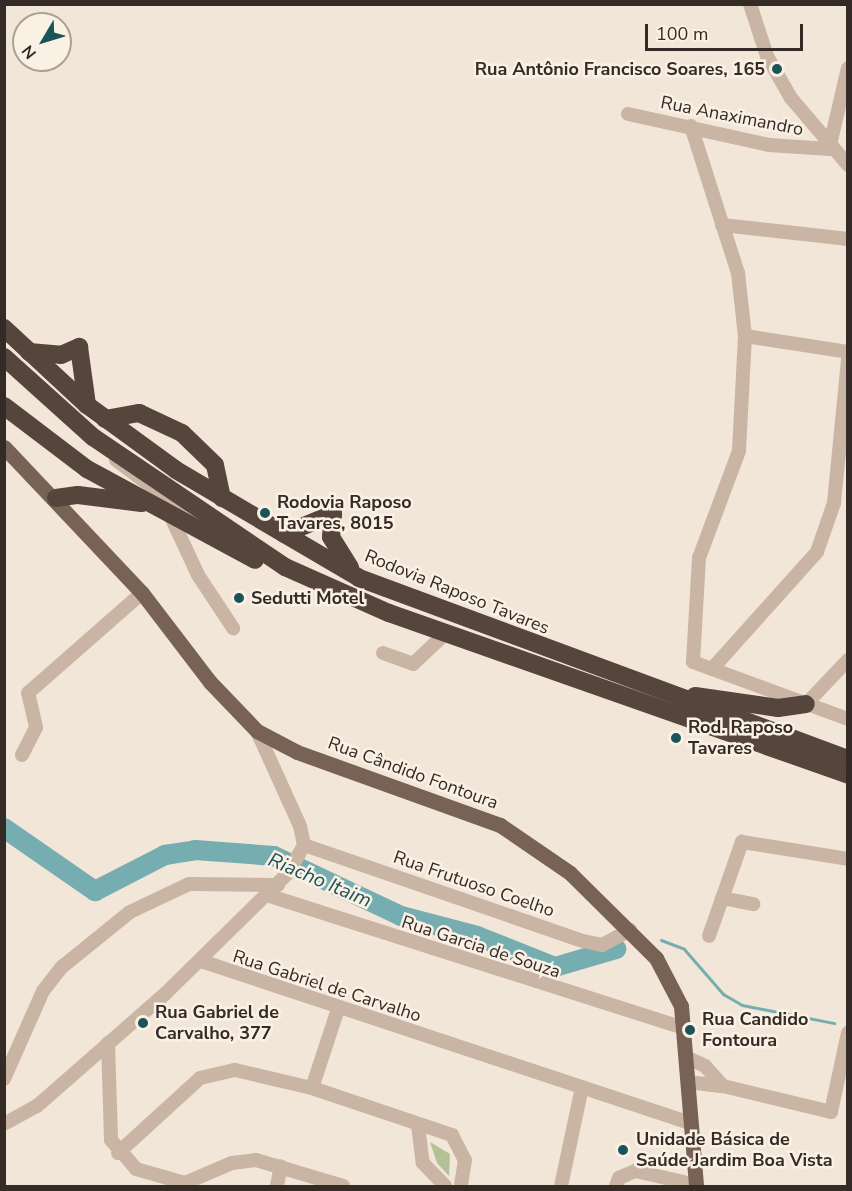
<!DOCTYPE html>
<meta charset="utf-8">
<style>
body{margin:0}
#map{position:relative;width:852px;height:1191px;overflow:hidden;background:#f2e6d8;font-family:"Nunito Sans",sans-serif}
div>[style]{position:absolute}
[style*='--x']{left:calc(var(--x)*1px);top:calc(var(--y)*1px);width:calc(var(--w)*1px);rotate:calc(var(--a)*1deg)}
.green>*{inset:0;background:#b3c197}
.stream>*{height:3px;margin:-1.5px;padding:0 1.5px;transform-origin:1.5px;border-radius:1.5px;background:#76adb0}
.river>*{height:20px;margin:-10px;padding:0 10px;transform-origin:10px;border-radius:10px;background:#76adb0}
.minor>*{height:14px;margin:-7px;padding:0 7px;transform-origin:7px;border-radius:7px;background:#cab5a4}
.major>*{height:15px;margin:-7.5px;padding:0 7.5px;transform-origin:7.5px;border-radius:7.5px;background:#786256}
.highway>*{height:18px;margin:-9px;padding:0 9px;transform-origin:9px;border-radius:9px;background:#56453c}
.dots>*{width:16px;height:16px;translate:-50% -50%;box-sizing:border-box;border:3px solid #faf0e4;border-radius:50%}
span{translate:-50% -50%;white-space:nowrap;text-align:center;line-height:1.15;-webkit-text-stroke:5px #faf0e4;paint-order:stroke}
.poi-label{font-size:18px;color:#352b26;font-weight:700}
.right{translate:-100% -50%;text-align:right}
.left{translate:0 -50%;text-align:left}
.street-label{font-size:18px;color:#352b26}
.water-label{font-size:20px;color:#1a5358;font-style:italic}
.frame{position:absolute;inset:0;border:6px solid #352b26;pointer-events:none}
.north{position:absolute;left:12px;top:12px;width:60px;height:60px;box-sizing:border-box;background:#faf0e4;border:2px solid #aba198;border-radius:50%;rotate:232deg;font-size:16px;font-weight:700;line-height:24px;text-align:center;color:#352b26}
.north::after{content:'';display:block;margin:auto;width:21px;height:27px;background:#1a5358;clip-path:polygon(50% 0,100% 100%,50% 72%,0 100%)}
.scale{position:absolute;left:645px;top:24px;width:158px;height:27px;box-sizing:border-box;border:3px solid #352b26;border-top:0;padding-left:8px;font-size:18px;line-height:21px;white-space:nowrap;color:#352b26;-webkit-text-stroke:4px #faf0e4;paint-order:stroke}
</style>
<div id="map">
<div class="green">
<i style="clip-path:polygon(430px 1142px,450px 1154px,449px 1176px,437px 1163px)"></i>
</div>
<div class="stream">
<i style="--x:661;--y:940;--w:25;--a:21"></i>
<i style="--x:684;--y:949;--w:60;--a:49.1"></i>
<i style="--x:723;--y:994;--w:22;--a:30"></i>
<i style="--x:742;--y:1005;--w:94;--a:11.1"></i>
</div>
<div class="river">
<i style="--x:4;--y:828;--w:111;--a:34.7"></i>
<i style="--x:95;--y:891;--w:79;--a:-27.2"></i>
<i style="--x:165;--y:855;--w:30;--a:-9"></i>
<i style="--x:195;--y:850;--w:79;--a:4.3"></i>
<i style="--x:274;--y:856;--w:140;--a:25.3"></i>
<i style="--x:401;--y:916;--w:79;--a:14.7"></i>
<i style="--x:477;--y:936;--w:84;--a:21.7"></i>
<i style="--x:555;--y:967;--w:64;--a:-16.4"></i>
</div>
<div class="minor">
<i style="--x:750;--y:4;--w:55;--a:71.9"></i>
<i style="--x:767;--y:56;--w:48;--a:60.3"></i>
<i style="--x:791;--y:98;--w:88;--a:49.6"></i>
<i style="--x:628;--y:114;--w:144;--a:12.4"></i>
<i style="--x:769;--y:145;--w:60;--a:3.8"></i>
<i style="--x:829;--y:149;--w:83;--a:-76.8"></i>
<i style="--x:691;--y:126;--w:154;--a:72.3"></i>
<i style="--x:738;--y:273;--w:63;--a:83.7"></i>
<i style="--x:745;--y:336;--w:115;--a:93"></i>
<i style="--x:739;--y:451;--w:114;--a:110.5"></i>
<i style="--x:699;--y:558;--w:104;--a:93.3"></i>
<i style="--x:693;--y:662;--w:165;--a:20.2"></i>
<i style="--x:722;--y:225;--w:127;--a:6.3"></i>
<i style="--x:745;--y:336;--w:104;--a:8.8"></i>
<i style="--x:116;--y:460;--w:100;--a:36.9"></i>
<i style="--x:171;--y:517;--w:64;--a:65"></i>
<i style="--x:198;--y:575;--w:64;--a:56.6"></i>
<i style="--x:383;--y:653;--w:32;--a:20"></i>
<i style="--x:413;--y:664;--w:44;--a:-43.2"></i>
<i style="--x:712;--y:669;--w:157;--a:-48.1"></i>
<i style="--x:817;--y:552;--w:52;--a:-70.9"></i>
<i style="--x:834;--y:503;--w:144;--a:-84.4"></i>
<i style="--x:806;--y:704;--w:61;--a:-46.3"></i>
<i style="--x:22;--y:755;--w:31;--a:-63"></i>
<i style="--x:36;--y:727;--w:35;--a:-103"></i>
<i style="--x:28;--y:693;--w:152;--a:-41.3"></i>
<i style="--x:304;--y:845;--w:295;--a:19"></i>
<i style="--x:583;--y:941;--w:19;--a:12"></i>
<i style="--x:602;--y:945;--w:32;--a:-28"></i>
<i style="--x:270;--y:896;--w:434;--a:17.7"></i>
<i style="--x:722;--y:898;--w:32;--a:11"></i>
<i style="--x:709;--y:936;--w:100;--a:-70.7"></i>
<i style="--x:742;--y:842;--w:107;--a:9.1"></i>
<i style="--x:201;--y:961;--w:512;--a:18.33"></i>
<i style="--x:108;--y:1043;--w:97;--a:88.2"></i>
<i style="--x:111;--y:1140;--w:38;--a:49"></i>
<i style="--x:136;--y:1169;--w:51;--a:15.9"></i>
<i style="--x:185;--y:1183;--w:51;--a:-23.1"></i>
<i style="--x:232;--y:1163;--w:24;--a:-7"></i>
<i style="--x:256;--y:1160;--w:91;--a:16.6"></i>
<i style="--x:686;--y:1057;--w:21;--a:25"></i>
<i style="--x:705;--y:1066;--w:27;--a:48"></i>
<i style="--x:4;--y:1079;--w:96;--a:-66.1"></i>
<i style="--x:43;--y:991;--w:31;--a:-52"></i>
<i style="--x:62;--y:967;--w:87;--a:-39"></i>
<i style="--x:130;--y:912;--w:65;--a:-25.4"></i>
<i style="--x:189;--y:884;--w:89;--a:0.6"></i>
<i style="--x:688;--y:1082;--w:35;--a:7"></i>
<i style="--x:723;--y:1086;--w:111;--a:13.5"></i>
<i style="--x:831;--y:1112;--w:81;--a:-77.9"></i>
<i style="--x:312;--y:1088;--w:83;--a:-71.8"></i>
<i style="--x:4;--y:1124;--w:38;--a:-29"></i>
<i style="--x:37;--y:1106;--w:171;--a:-41.2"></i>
<i style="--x:166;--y:993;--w:173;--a:-44.5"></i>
<i style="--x:289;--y:872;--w:31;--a:-61"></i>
<i style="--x:304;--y:845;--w:19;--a:-102"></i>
<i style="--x:300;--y:826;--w:104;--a:-114.4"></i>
<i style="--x:418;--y:1125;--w:38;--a:83"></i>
<i style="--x:423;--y:1163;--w:32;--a:46"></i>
<i style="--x:118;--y:1153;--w:111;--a:-42.4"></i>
<i style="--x:200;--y:1078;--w:36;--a:-13"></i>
<i style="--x:235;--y:1070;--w:79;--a:13.2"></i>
<i style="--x:312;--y:1088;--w:148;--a:18.6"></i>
<i style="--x:452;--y:1135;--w:28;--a:63"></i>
<i style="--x:465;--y:1160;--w:26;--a:99"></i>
<i style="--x:277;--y:1186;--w:20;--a:-79"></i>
<i style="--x:561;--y:1186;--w:101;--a:-78"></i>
<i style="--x:616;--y:1186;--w:9;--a:-69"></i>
<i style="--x:619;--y:1178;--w:17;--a:-24"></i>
<i style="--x:635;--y:1171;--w:50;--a:12.7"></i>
</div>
<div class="major">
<i style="--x:4;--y:447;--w:201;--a:46.6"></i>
<i style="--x:142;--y:593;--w:112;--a:52.6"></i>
<i style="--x:210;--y:682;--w:68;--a:46.2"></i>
<i style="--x:257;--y:731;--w:45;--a:27.7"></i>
<i style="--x:297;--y:752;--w:216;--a:19.8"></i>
<i style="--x:500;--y:825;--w:85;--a:34.4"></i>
<i style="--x:570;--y:873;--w:121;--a:44.7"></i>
<i style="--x:656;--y:958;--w:54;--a:62.5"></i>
<i style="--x:681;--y:1006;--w:181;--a:85.2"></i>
</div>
<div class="highway">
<i style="--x:4;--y:328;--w:113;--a:42.9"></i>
<i style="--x:87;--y:405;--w:110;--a:36.1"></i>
<i style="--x:176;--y:470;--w:212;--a:30.5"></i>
<i style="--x:359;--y:578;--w:521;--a:20.31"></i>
<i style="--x:29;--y:352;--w:32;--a:5"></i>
<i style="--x:61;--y:355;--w:20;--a:-24"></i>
<i style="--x:79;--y:347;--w:59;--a:82.1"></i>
<i style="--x:4;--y:357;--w:120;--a:42"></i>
<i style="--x:93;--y:437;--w:232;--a:34.1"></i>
<i style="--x:285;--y:567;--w:114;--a:23.9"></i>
<i style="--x:389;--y:613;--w:487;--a:19.4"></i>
<i style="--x:4;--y:406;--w:104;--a:37.2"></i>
<i style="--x:87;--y:469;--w:191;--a:28.4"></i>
<i style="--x:105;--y:419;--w:35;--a:-10"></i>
<i style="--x:139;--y:413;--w:47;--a:24.9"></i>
<i style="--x:182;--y:433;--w:46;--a:44.1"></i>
<i style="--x:215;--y:465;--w:34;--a:78"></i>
<i style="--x:56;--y:498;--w:22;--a:-8"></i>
<i style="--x:78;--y:495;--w:64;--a:7.2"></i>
<i style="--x:333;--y:514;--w:23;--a:95"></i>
<i style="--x:331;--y:537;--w:36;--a:58"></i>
<i style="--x:284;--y:534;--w:53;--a:-22.2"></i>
<i style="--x:695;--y:696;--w:84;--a:8.2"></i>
<i style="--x:778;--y:708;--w:28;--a:-8"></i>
</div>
<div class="dots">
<i style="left:777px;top:69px;background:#1a5358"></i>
<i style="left:265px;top:513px;background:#1a5358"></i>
<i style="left:239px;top:598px;background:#1a5358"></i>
<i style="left:676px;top:738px;background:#1a5358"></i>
<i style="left:143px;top:1023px;background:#1a5358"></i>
<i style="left:690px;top:1030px;background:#1a5358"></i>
<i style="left:623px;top:1150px;background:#1a5358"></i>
</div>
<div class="poi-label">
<span class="right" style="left:765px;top:69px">Rua Antônio Francisco Soares, 165</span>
<span class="left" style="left:277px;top:513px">Rodovia Raposo<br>Tavares, 8015</span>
<span class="left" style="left:251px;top:598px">Sedutti Motel</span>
<span class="left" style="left:688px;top:738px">Rod. Raposo<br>Tavares</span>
<span class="left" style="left:155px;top:1023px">Rua Gabriel de<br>Carvalho, 377</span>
<span class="left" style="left:702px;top:1030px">Rua Candido<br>Fontoura</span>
<span class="left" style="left:636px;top:1150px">Unidade Básica de<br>Saúde Jardim Boa Vista</span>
</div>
<div class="street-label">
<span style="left:732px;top:116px;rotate:11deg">Rua Anaximandro</span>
<span style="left:457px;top:592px;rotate:22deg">Rodovia Raposo Tavares</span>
<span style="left:413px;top:773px;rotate:20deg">Rua Cândido Fontoura</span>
<span style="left:474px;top:884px;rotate:19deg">Rua Frutuoso Coelho</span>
<span style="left:481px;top:947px;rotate:18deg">Rua Garcia de Souza</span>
<span style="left:327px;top:986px;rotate:18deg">Rua Gabriel de Carvalho</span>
</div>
<div class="water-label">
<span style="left:320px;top:880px;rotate:23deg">Riacho Itaim</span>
</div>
<div class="frame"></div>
<div class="north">N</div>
<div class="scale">100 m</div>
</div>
